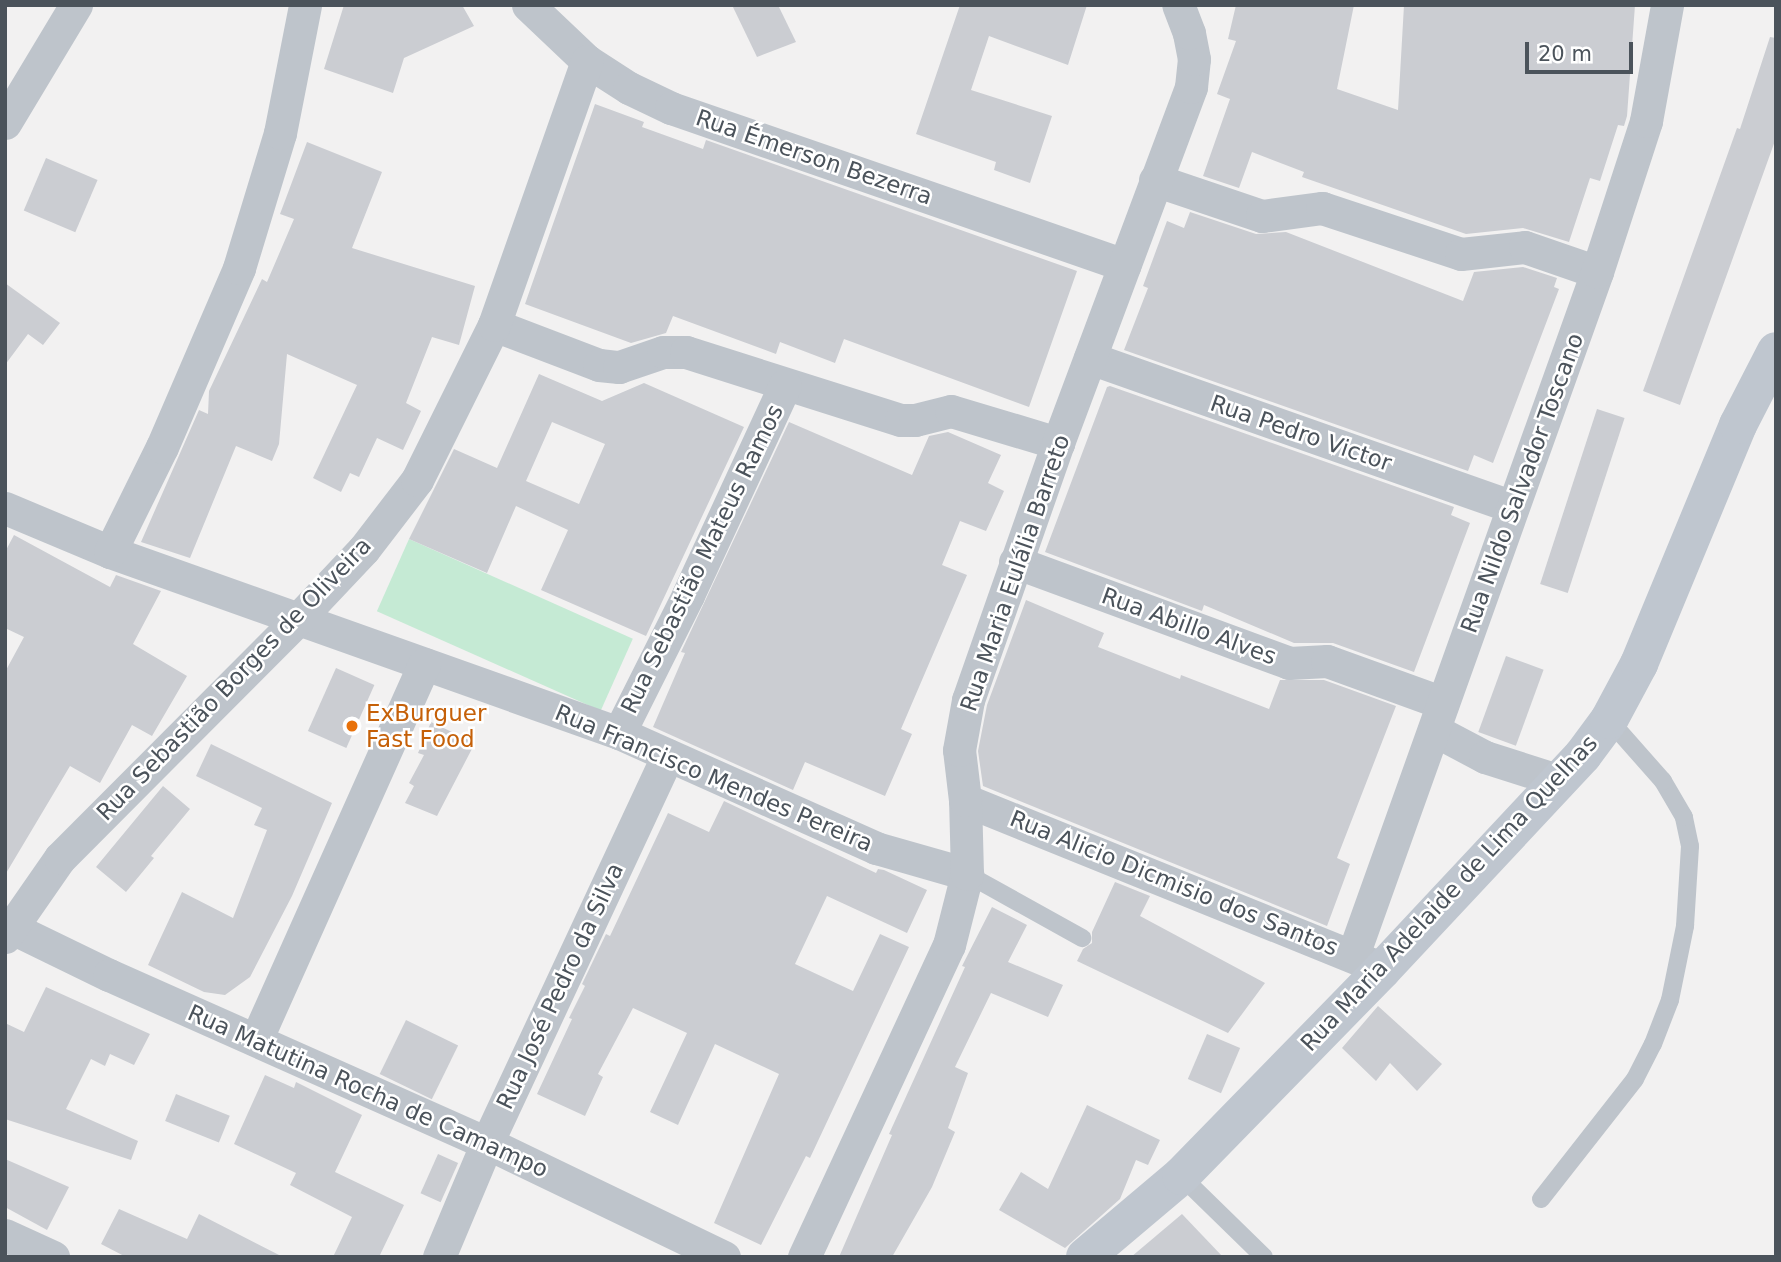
<!DOCTYPE html>
<meta charset="utf-8">
<style>
body{margin:0}
#map{position:relative;width:1781px;height:1262px;overflow:hidden;background:#f2f1f1;font-family:"DejaVu Sans",sans-serif}
div>[style]{position:absolute}
[style*='--x']{left:calc(var(--x)*1px);top:calc(var(--y)*1px);width:calc(var(--w)*1px);rotate:calc(var(--a)*1deg)}
.green>*{inset:0;background:#c5ead4;transform-origin:0 0}
.building>*{inset:0;background:#cbcdd2;transform-origin:0 0}
.lane>*{height:18px;margin:-9px;padding:0 9px;transform-origin:9px;border-radius:9px;background:#bec4cb}
.street>*{height:33px;margin:-16.5px;padding:0 16.5px;transform-origin:16.5px;border-radius:16.5px;background:#bec4cb}
.secondary>*{height:38px;margin:-19px;padding:0 19px;transform-origin:19px;border-radius:19px;background:#bfc6cf}
.dots>*{width:19px;height:19px;translate:-50% -50%;box-sizing:border-box;border:4px solid #fff;border-radius:50%}
span{translate:-50% -50%;white-space:nowrap;text-align:center;line-height:1.15;-webkit-text-stroke:5px #fff;paint-order:stroke}
.street-label{font-size:23px;color:#4b535b}
.food-label{font-size:23px;color:#c56008}
.left{translate:0 -50%;text-align:left}
.frame{position:absolute;inset:0;border:7px solid #4b535b;pointer-events:none}
.scale{position:absolute;left:1525px;top:42px;width:108px;height:32px;box-sizing:border-box;border:4px solid #4b535b;border-top:0;padding-left:9px;font-size:21px;line-height:24px;white-space:nowrap;color:#4b535b;-webkit-text-stroke:5px #fff;paint-order:stroke}
</style>
<div id="map">
<div class="green">
<i style="left:409px;top:539px;width:245px;height:79px;rotate:24deg"></i>
</div>
<div class="building">
<i style="clip-path:polygon(344px 5px,462px 5px,474px 26px,404px 58px,393px 93px,324px 69px)"></i>
<i style="clip-path:polygon(732px 5px,778px 5px,796px 42px,757px 57px)"></i>
<i style="clip-path:polygon(960px 5px,1087px 5px,1068px 65px,989px 36px,971px 90px,1052px 116px,1030px 183px,994px 170px,996px 162px,916px 134px)"></i>
<i style="clip-path:polygon(1236px 5px,1354px 5px,1337px 89px,1398px 110px,1404px 5px,1635px 5px,1627px 116px,1624px 126px,1618px 125px,1600px 181px,1590px 178px,1569px 242px,1523px 228px,1466px 234px,1302px 177px,1304px 172px,1252px 152px,1239px 188px,1203px 176px,1230px 99px,1217px 94px,1236px 41px,1228px 39px)"></i>
<i style="clip-path:polygon(1770px 37px,1776px 38px,1776px 138px,1680px 405px,1643px 391px,1737px 128px,1740px 129px)"></i>
<i style="clip-path:polygon(595px 104px,644px 122px,642px 127px,703px 149px,706px 140px,1077px 271px,1029px 407px,844px 339px,835px 363px,780px 342px,776px 354px,673px 316px,666px 333px,631px 343px,525px 304px)"></i>
<i style="clip-path:polygon(307px 142px,382px 172px,352px 248px,475px 286px,459px 345px,432px 337px,406px 403px,421px 411px,403px 450px,377px 438px,359px 477px,350px 473px,341px 492px,313px 478px,357px 385px,287px 354px,279px 444px,272px 461px,236px 446px,190px 558px,141px 542px,199px 410px,208px 414px,209px 391px,262px 279px,267px 282px,294px 219px,280px 214px)"></i>
<i style="left:46px;top:158px;width:56px;height:57px;rotate:23deg"></i>
<i style="clip-path:polygon(1190px 212px,1256px 234px,1286px 232px,1463px 301px,1474px 272px,1523px 267px,1557px 278px,1554px 287px,1559px 289px,1493px 463px,1474px 455px,1468px 471px,1124px 350px,1148px 288px,1143px 286px,1167px 221px,1184px 228px)"></i>
<i style="clip-path:polygon(5px 283px,60px 323px,43px 345px,28px 334px,5px 365px)"></i>
<i style="clip-path:polygon(evenodd,539px 374px,602px 401px,644px 383px,744px 427px,646px 636px,541px 590px,568px 530px,516px 506px,487px 573px,409px 539px,454px 449px,497px 468px,539px 374px,552px 422px,605px 444px,579px 504px,526px 481px,552px 422px)"></i>
<i style="clip-path:polygon(1110px 386px,1454px 507px,1451px 515px,1470px 523px,1414px 672px,1333px 643px,1294px 643px,1204px 605px,1202px 611px,1045px 552px,1107px 387px)"></i>
<i style="left:1597px;top:409px;width:29px;height:184px;rotate:18deg"></i>
<i style="clip-path:polygon(789px 422px,912px 475px,929px 436px,948px 432px,1001px 455px,988px 483px,1004px 491px,986px 531px,960px 521px,942px 565px,967px 575px,901px 729px,912px 734px,885px 796px,805px 762px,793px 790px,653px 727px,685px 653px,681px 652px)"></i>
<i style="clip-path:polygon(14px 535px,110px 587px,116px 575px,161px 591px,133px 644px,187px 676px,152px 736px,132px 725px,100px 783px,70px 766px,5px 875px,5px 672px,24px 637px,5px 628px,5px 552px)"></i>
<i style="clip-path:polygon(1026px 600px,1104px 633px,1098px 647px,1180px 679px,1181px 675px,1269px 709px,1280px 680px,1324px 680px,1396px 706px,1337px 858px,1350px 864px,1327px 926px,983px 786px,978px 751px,987px 705px)"></i>
<i style="left:1506px;top:656px;width:40px;height:81px;rotate:20deg"></i>
<i style="left:336px;top:668px;width:42px;height:69px;rotate:24deg"></i>
<i style="clip-path:polygon(431px 722px,475px 743px,437px 816px,405px 803px,414px 786px,409px 783px,424px 755px,418px 753px)"></i>
<i style="clip-path:polygon(211px 744px,332px 803px,292px 896px,250px 977px,225px 995px,204px 992px,148px 965px,182px 892px,233px 918px,267px 830px,254px 825px,262px 808px,196px 776px)"></i>
<i style="clip-path:polygon(163px 786px,190px 809px,151px 856px,154px 858px,126px 892px,96px 867px)"></i>
<i style="clip-path:polygon(724px 801px,876px 873px,878px 869px,884px 870px,927px 890px,907px 933px,827px 896px,795px 964px,853px 991px,880px 934px,909px 947px,810px 1158px,806px 1156px,761px 1245px,714px 1223px,779px 1074px,715px 1044px,678px 1125px,650px 1112px,687px 1033px,633px 1008px,598px 1074px,603px 1077px,585px 1116px,537px 1094px,572px 1019px,569px 1018px,585px 986px,582px 984px,606px 934px,610px 936px,668px 813px,709px 832px)"></i>
<i style="clip-path:polygon(1115px 882px,1150px 896px,1140px 916px,1265px 983px,1228px 1033px,1077px 961px,1083px 949px,1092px 943px,1092px 932px)"></i>
<i style="clip-path:polygon(992px 907px,1027px 925px,1008px 962px,1063px 985px,1048px 1017px,991px 993px,955px 1067px,968px 1073px,948px 1128px,955px 1132px,932px 1187px,892px 1257px,839px 1257px,892px 1135px,889px 1134px,965px 967px,962px 966px)"></i>
<i style="clip-path:polygon(46px 987px,150px 1034px,134px 1065px,110px 1054px,105px 1066px,91px 1059px,66px 1109px,138px 1141px,131px 1160px,5px 1119px,5px 1023px,24px 1032px)"></i>
<i style="clip-path:polygon(1378px 1006px,1442px 1064px,1417px 1091px,1390px 1063px,1376px 1081px,1342px 1048px)"></i>
<i style="left:406px;top:1020px;width:58px;height:60px;rotate:26deg"></i>
<i style="left:1207px;top:1034px;width:36px;height:49px;rotate:23deg"></i>
<i style="clip-path:polygon(265px 1075px,294px 1088px,296px 1082px,362px 1115px,335px 1172px,404px 1205px,379px 1257px,333px 1257px,352px 1217px,290px 1185px,296px 1173px,234px 1144px)"></i>
<i style="left:176px;top:1094px;width:58px;height:29px;rotate:22deg"></i>
<i style="clip-path:polygon(1087px 1105px,1160px 1140px,1148px 1165px,1136px 1160px,1120px 1199px,1065px 1248px,999px 1210px,1021px 1172px,1048px 1189px)"></i>
<i style="left:438px;top:1154px;width:22px;height:43px;rotate:24deg"></i>
<i style="clip-path:polygon(5px 1159px,69px 1187px,47px 1230px,5px 1207px)"></i>
<i style="clip-path:polygon(119px 1209px,187px 1239px,199px 1214px,283px 1257px,126px 1257px,101px 1244px)"></i>
<i style="clip-path:polygon(1182px 1214px,1223px 1257px,1131px 1257px)"></i>
</div>
<div class="lane">
<i style="--x:967;--y:874;--w:132;--a:29.1"></i>
<i style="--x:1181;--y:1176;--w:116;--a:44.3"></i>
<i style="--x:1541;--y:1199;--w:152;--a:-51.9"></i>
<i style="--x:1635;--y:1079;--w:39;--a:-63"></i>
<i style="--x:1653;--y:1044;--w:47;--a:-68.9"></i>
<i style="--x:1670;--y:1000;--w:76;--a:-78.5"></i>
<i style="--x:1685;--y:926;--w:80;--a:-86.4"></i>
<i style="--x:1690;--y:846;--w:30;--a:-102"></i>
<i style="--x:1684;--y:817;--w:42;--a:-120.3"></i>
<i style="--x:1663;--y:781;--w:81;--a:-131.5"></i>
</div>
<div class="street">
<i style="--x:528;--y:5;--w:81;--a:43.5"></i>
<i style="--x:587;--y:61;--w:50;--a:32.7"></i>
<i style="--x:629;--y:88;--w:47;--a:25.5"></i>
<i style="--x:671;--y:108;--w:480;--a:19.1"></i>
<i style="--x:5;--y:123;--w:138;--a:-59"></i>
<i style="--x:1155;--y:180;--w:113;--a:18.6"></i>
<i style="--x:1262;--y:216;--w:61;--a:-7.6"></i>
<i style="--x:1322;--y:208;--w:146;--a:18.3"></i>
<i style="--x:1461;--y:254;--w:64;--a:-6.2"></i>
<i style="--x:1525;--y:247;--w:76;--a:19.1"></i>
<i style="--x:494;--y:325;--w:112;--a:20.9"></i>
<i style="--x:599;--y:365;--w:20;--a:6"></i>
<i style="--x:619;--y:367;--w:46;--a:-18.8"></i>
<i style="--x:663;--y:352;--w:23;--a:0"></i>
<i style="--x:686;--y:352;--w:225;--a:17.6"></i>
<i style="--x:901;--y:420;--w:14;--a:0"></i>
<i style="--x:915;--y:420;--w:37;--a:-14"></i>
<i style="--x:951;--y:411;--w:112;--a:16.7"></i>
<i style="--x:1090;--y:358;--w:448;--a:19.4"></i>
<i style="--x:5;--y:508;--w:114;--a:22.7"></i>
<i style="--x:110;--y:552;--w:540;--a:19.58"></i>
<i style="--x:619;--y:733;--w:282;--a:24.1"></i>
<i style="--x:876;--y:848;--w:95;--a:15.9"></i>
<i style="--x:110;--y:552;--w:117;--a:-63.7"></i>
<i style="--x:162;--y:447;--w:195;--a:-66.7"></i>
<i style="--x:239;--y:268;--w:141;--a:-73.1"></i>
<i style="--x:280;--y:133;--w:130;--a:-78.9"></i>
<i style="--x:1015;--y:562;--w:292;--a:20.2"></i>
<i style="--x:1289;--y:663;--w:38;--a:-3"></i>
<i style="--x:1327;--y:661;--w:123;--a:19.9"></i>
<i style="--x:1434;--y:730;--w:58;--a:27.9"></i>
<i style="--x:1485;--y:757;--w:79;--a:17.7"></i>
<i style="--x:619;--y:733;--w:154;--a:-63.4"></i>
<i style="--x:688;--y:595;--w:231;--a:-65.2"></i>
<i style="--x:965;--y:800;--w:440;--a:22"></i>
<i style="--x:10;--y:927;--w:110;--a:25.9"></i>
<i style="--x:109;--y:975;--w:414;--a:24"></i>
<i style="--x:487;--y:1143;--w:263;--a:25.7"></i>
<i style="--x:5;--y:937;--w:96;--a:-55.2"></i>
<i style="--x:60;--y:858;--w:337;--a:-45.1"></i>
<i style="--x:298;--y:619;--w:96;--a:-46.7"></i>
<i style="--x:364;--y:549;--w:87;--a:-52.5"></i>
<i style="--x:417;--y:480;--w:173;--a:-63.6"></i>
<i style="--x:494;--y:325;--w:280;--a:-70.6"></i>
<i style="--x:1353;--y:955;--w:725;--a:-70.34"></i>
<i style="--x:1597;--y:272;--w:159;--a:-72"></i>
<i style="--x:1646;--y:121;--w:118;--a:-79.7"></i>
<i style="--x:256;--y:1040;--w:412;--a:-65.9"></i>
<i style="--x:5;--y:1235;--w:53;--a:24.6"></i>
<i style="--x:439;--y:1257;--w:124;--a:-67.2"></i>
<i style="--x:487;--y:1143;--w:428;--a:-65"></i>
<i style="--x:804;--y:1257;--w:344;--a:-65.1"></i>
<i style="--x:949;--y:945;--w:73;--a:-75.8"></i>
<i style="--x:967;--y:874;--w:74;--a:-91.5"></i>
<i style="--x:965;--y:800;--w:50;--a:-96.8"></i>
<i style="--x:959;--y:750;--w:51;--a:-79.8"></i>
<i style="--x:968;--y:700;--w:272;--a:-70.7"></i>
<i style="--x:1058;--y:443;--w:380;--a:-69.5"></i>
<i style="--x:1191;--y:87;--w:28;--a:-84"></i>
<i style="--x:1194;--y:59;--w:26;--a:-101"></i>
<i style="--x:1189;--y:33;--w:30;--a:-111"></i>
</div>
<div class="secondary">
<i style="--x:1085;--y:1257;--w:126;--a:-40.2"></i>
<i style="--x:1181;--y:1176;--w:288;--a:-45.7"></i>
<i style="--x:1382;--y:970;--w:294;--a:-46.9"></i>
<i style="--x:1583;--y:755;--w:44;--a:-53.4"></i>
<i style="--x:1609;--y:720;--w:64;--a:-61.8"></i>
<i style="--x:1639;--y:664;--w:259;--a:-67.5"></i>
<i style="--x:1738;--y:425;--w:83;--a:-62.8"></i>
</div>
<div class="dots">
<i style="left:352px;top:726px;background:#e8710a"></i>
</div>
<div class="street-label">
<span style="left:814px;top:157px;rotate:19deg">Rua Émerson Bezerra</span>
<span style="left:1301px;top:433px;rotate:19deg">Rua Pedro Victor</span>
<span style="left:1522px;top:483px;rotate:-70deg">Rua Nildo Salvador Toscano</span>
<span style="left:702px;top:559px;rotate:-64deg">Rua Sebastião Mateus Ramos</span>
<span style="left:1015px;top:573px;rotate:-71deg">Rua Maria Eulália Barreto</span>
<span style="left:1189px;top:626px;rotate:20deg">Rua Abillo Alves</span>
<span style="left:234px;top:679px;rotate:-46deg">Rua Sebastião Borges de Oliveira</span>
<span style="left:714px;top:778px;rotate:23deg">Rua Francisco Mendes Pereira</span>
<span style="left:1174px;top:883px;rotate:22deg">Rua Alicio Dicmisio dos Santos</span>
<span style="left:1449px;top:893px;rotate:-47deg">Rua Maria Adelaide de Lima Quelhas</span>
<span style="left:560px;top:986px;rotate:-65deg">Rua José Pedro da Silva</span>
<span style="left:368px;top:1091px;rotate:24deg">Rua Matutina Rocha de Camampo</span>
</div>
<div class="food-label">
<span class="left" style="left:366px;top:726px">ExBurguer<br>Fast Food</span>
</div>
<div class="frame"></div>
<div class="scale">20 m</div>
</div>
